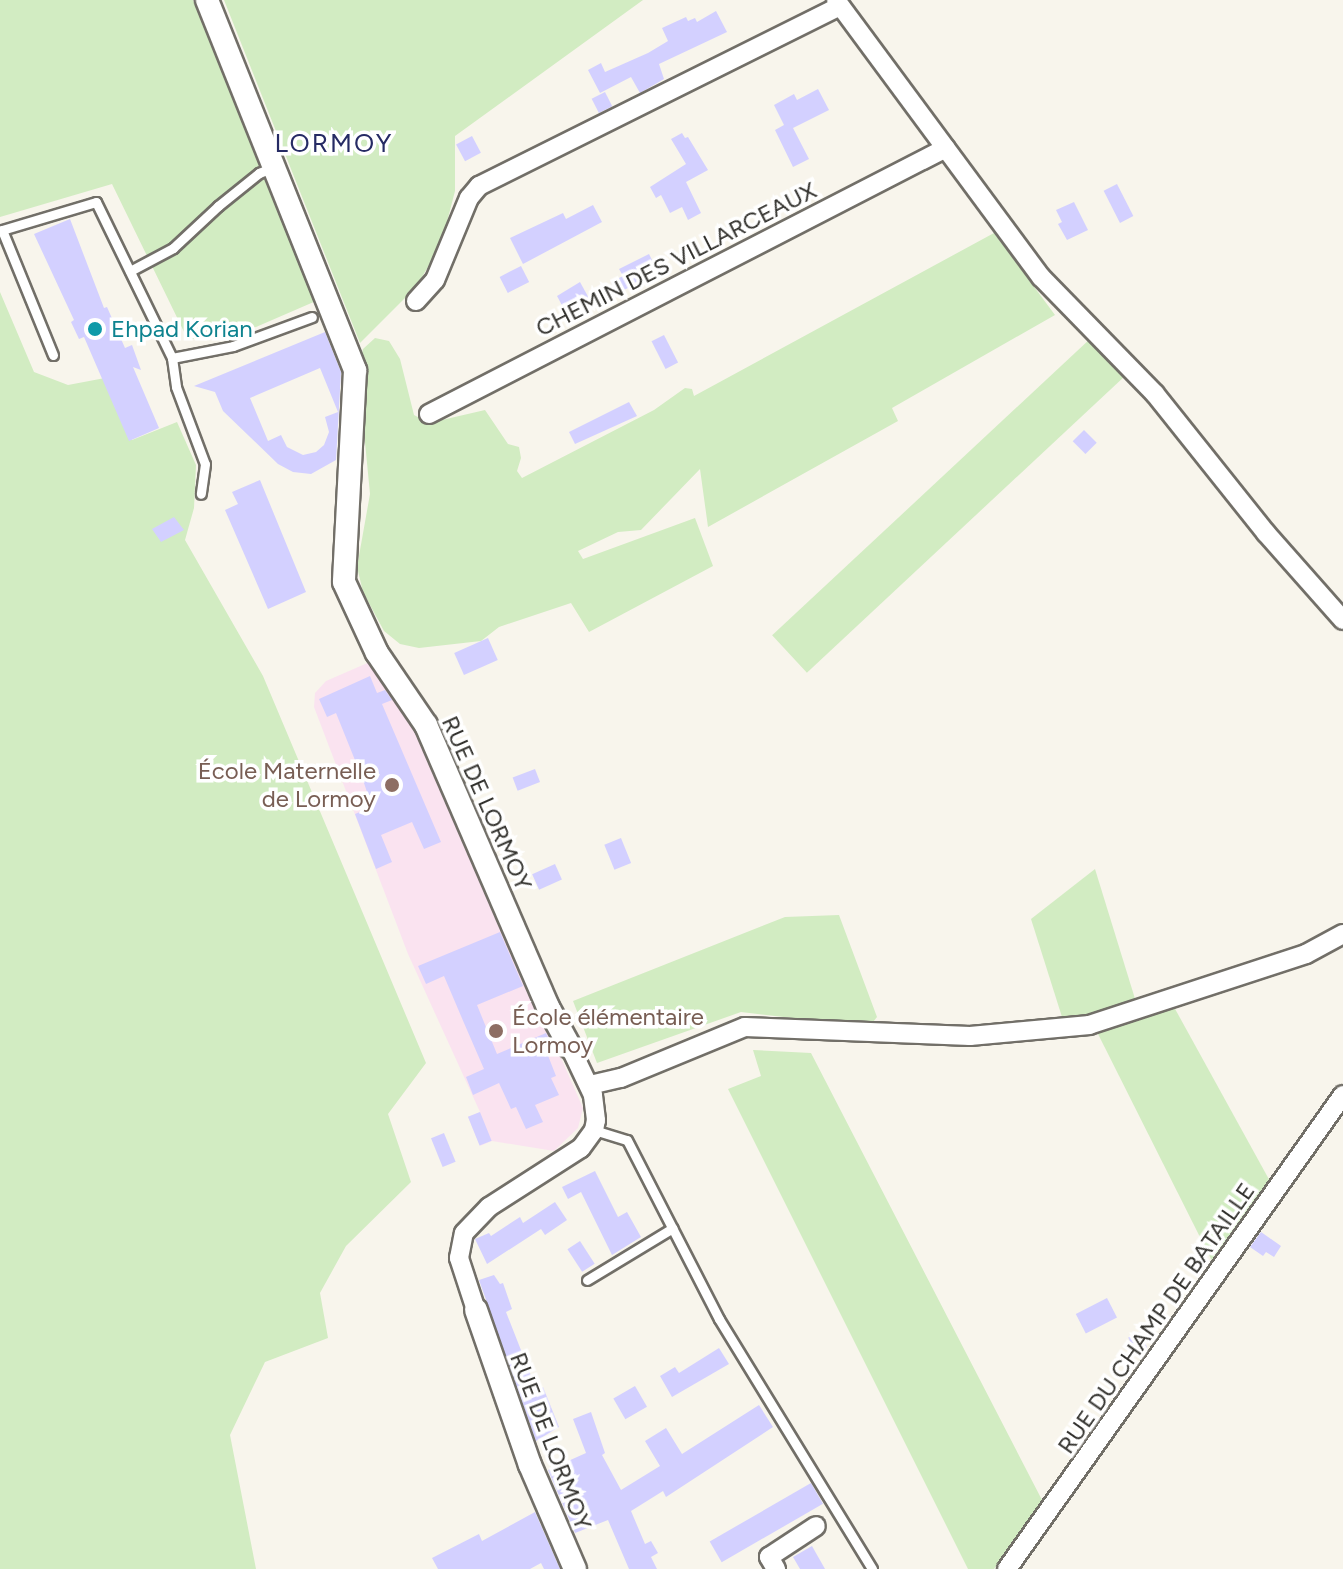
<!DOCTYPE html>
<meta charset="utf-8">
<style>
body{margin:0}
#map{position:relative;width:1343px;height:1569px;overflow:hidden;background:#f8f5ec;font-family:Figtree,sans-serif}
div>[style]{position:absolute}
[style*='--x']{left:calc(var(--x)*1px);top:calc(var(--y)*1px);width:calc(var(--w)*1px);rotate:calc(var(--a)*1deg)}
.education>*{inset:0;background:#fae3f0}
.green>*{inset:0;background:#d2ecc2;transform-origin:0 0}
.building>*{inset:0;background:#d3d0ff;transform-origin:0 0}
.roads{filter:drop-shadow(2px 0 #726f68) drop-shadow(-2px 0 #726f68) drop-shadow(0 2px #726f68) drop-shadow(0 -2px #726f68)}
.service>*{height:9px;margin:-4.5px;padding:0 4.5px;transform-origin:4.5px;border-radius:4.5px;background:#fff}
.minor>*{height:18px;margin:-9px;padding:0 9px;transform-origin:9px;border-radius:9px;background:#fff}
.tertiary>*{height:22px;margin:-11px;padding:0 11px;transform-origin:11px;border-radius:11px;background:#fff}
.dots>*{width:22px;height:22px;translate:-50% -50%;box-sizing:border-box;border:4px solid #fff;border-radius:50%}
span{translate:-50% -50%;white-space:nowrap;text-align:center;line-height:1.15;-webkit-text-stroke:7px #fff;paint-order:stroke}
.street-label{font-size:24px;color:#32312d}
.culture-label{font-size:24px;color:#0d838f}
.left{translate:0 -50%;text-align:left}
.education-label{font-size:24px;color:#785e54}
.right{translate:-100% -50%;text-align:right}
.neighbourhood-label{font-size:26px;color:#262b64;letter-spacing:2px}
</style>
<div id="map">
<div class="education">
<i style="clip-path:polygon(372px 661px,418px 733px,583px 1108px,578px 1128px,554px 1151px,492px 1141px,480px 1146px,468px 1117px,480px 1112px,408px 954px,314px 707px,315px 693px,326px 681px)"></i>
</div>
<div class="green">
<i style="clip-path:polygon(0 0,193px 0,316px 301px,256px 327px,188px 340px,112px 184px,0 217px)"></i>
<i style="clip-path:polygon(224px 0,643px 0,455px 136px,455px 191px,441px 245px,416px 287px,360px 343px)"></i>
<i style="clip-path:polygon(994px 233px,1055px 315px,892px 408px,898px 421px,708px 527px,700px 469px,641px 530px,618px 532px,578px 551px,583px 559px,695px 518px,713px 566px,589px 632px,571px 603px,499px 627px,481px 641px,419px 648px,400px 644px,384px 631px,363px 592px,357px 567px,370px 494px,358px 370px,363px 349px,375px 338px,389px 341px,400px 359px,414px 415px,429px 423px,485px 410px,508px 444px,519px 447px,521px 458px,517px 471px,522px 478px,654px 410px,685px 388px,692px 389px,694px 396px)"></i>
<i style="clip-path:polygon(0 292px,34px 372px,68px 385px,105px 378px,132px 440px,177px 422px,196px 465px,194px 508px,185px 540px,263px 676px,426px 1063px,388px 1114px,411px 1182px,346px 1246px,320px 1293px,328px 1338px,265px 1362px,230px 1435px,256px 1569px,0 1569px)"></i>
<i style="left:1091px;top:338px;width:51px;height:436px;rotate:47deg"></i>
<i style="clip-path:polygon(1095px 869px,1136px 1002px,1092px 1014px,1062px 1017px,1031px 919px)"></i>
<i style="clip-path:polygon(839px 915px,877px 1017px,869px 1027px,741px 1012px,597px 1063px,573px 1001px,785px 917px)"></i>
<i style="clip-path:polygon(1174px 1007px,1271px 1183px,1214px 1265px,1097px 1032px)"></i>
<i style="clip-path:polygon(753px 1050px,811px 1053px,1042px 1500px,994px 1569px,968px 1569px,728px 1089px,761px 1076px)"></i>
</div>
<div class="building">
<i style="clip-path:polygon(716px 11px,727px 32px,659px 64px,664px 79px,640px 93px,631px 77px,600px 93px,588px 70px,601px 63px,605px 72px,648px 53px,668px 41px,662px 28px,686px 17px,688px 21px,695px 18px,697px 22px)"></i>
<i style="clip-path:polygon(818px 89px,829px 110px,793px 128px,809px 159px,793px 167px,775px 130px,784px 125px,774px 105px,794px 94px,797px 100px)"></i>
<i style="left:605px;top:92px;width:16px;height:15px;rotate:63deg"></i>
<i style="clip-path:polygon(682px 133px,685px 138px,688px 137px,708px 170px,686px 182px,701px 213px,688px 220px,682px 207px,670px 213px,661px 195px,656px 198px,650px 187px,686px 164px,671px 139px)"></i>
<i style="left:472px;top:136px;width:19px;height:18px;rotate:62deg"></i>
<i style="left:1117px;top:184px;width:36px;height:15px;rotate:63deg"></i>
<i style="clip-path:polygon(1074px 202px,1088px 230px,1067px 240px,1058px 224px,1062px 222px,1056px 210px)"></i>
<i style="clip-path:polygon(593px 205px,602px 222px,523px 264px,510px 238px,563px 213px,566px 219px)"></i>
<i style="clip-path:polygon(70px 219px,104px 308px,107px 307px,125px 348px,132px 345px,141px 370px,133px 367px,159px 428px,129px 441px,84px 337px,79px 339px,71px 322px,74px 320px,34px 234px)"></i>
<i style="clip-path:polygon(649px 254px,659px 274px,617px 293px,611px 282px,623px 276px,619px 269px)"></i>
<i style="left:521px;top:266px;width:18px;height:24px;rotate:63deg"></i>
<i style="clip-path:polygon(580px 282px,591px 302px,565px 311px,557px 296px)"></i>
<i style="clip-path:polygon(evenodd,325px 332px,341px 372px,336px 460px,311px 474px,293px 472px,278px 464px,223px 411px,215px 392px,194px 386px,325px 332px,320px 368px,338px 412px,325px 417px,329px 432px,324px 445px,316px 452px,303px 455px,287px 447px,281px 435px,268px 441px,250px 398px,320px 368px)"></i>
<i style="left:664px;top:335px;width:31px;height:14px;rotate:63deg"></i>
<i style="clip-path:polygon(629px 402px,637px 416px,575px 444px,569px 432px)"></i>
<i style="left:1084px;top:430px;width:18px;height:16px;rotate:45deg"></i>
<i style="clip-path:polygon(260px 480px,306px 592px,268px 609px,225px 510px,238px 504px,232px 492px)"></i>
<i style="clip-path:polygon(174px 517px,184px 530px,161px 542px,152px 529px)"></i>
<i style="left:488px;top:638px;width:24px;height:37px;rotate:66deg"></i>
<i style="clip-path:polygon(370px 676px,377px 693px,385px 690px,392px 700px,382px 704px,441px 842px,424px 849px,412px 822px,381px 835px,392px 862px,376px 869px,355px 814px,372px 807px,363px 780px,336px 713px,327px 717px,319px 699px)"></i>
<i style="left:535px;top:769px;width:14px;height:24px;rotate:69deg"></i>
<i style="left:621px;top:838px;width:27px;height:18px;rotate:68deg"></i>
<i style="left:555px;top:864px;width:17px;height:25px;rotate:66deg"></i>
<i style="clip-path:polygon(500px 932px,523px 986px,477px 1005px,497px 1054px,546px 1033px,554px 1050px,547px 1053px,556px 1076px,551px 1078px,559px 1095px,535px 1105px,543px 1122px,526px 1129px,516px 1107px,511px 1109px,499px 1083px,473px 1095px,466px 1077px,484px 1069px,464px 1023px,444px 976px,426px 984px,418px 966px)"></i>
<i style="left:480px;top:1112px;width:31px;height:13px;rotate:68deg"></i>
<i style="left:444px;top:1133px;width:31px;height:14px;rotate:68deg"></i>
<i style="clip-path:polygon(595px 1171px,618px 1217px,627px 1212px,641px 1237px,612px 1255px,581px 1192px,568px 1199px,562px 1187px)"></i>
<i style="clip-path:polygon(555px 1202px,567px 1220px,545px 1235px,541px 1229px,487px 1264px,475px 1239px,489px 1233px,491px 1236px,520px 1217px,523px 1223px)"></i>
<i style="clip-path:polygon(1261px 1232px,1281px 1246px,1274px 1257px,1266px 1252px,1263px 1256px,1250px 1247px)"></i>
<i style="left:580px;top:1241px;width:27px;height:15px;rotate:57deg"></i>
<i style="clip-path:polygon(494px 1275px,500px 1284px,503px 1283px,512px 1309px,506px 1312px,537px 1391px,543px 1387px,559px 1427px,536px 1441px,479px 1280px)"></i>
<i style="left:1107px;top:1298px;width:22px;height:35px;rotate:63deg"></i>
<i style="left:1140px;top:1332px;width:17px;height:13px;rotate:65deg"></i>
<i style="clip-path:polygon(719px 1348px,729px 1364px,672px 1397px,660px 1376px,675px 1367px,679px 1373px)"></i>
<i style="left:635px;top:1386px;width:24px;height:25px;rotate:60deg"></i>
<i style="clip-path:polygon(759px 1405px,773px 1427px,666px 1497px,663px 1491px,631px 1511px,645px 1544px,651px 1541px,658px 1553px,651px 1557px,657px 1569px,629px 1569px,608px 1520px,575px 1533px,548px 1470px,586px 1453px,573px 1419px,591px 1412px,605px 1453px,602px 1455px,621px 1490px,660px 1466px,645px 1441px,666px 1428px,682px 1454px)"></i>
<i style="left:811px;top:1483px;width:24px;height:117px;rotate:60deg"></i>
<i style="clip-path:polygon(535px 1512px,560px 1569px,544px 1569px,541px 1563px,530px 1569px,438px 1569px,432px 1558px,479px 1534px,482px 1541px)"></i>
<i style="clip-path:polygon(812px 1546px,825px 1569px,800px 1569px,793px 1557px)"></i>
</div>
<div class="roads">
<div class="service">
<i style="--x:130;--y:271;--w:49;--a:-28.1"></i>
<i style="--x:173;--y:248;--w:62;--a:-43"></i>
<i style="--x:218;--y:206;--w:53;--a:-38.8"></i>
<i style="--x:259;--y:173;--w:16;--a:-22"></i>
<i style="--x:53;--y:355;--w:135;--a:-112.2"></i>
<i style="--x:2;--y:230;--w:98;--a:-16.6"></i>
<i style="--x:96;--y:202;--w:174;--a:64"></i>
<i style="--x:172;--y:358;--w:62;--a:-11.1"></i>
<i style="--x:233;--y:346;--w:84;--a:-20.2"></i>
<i style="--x:172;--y:358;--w:29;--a:82"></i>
<i style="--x:176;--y:387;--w:82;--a:69.4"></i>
<i style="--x:205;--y:464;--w:30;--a:98"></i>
<i style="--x:594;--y:1130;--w:34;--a:17"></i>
<i style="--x:627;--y:1140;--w:201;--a:62.8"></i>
<i style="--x:719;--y:1319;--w:293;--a:58.5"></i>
<i style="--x:587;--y:1280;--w:100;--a:-31.2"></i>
</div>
<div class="minor">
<i style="--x:836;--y:0;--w:345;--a:53.5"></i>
<i style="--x:1041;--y:277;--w:163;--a:45.7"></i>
<i style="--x:1155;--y:394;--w:178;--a:51.4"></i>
<i style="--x:1266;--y:533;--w:116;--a:48.5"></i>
<i style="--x:416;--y:301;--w:28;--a:-48"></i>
<i style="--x:435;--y:280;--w:89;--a:-67.5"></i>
<i style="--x:469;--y:198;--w:16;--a:-50"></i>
<i style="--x:479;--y:186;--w:403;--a:-26.5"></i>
<i style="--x:429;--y:414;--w:581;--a:-27.23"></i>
<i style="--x:590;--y:1085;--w:32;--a:-13"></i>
<i style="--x:621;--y:1078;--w:134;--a:-22.4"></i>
<i style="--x:745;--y:1027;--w:225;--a:2.3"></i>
<i style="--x:970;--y:1036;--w:120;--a:-5.3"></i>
<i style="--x:1089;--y:1025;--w:228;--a:-18.1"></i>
<i style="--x:1306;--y:954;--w:42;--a:-28.4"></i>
<i style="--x:476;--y:1310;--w:55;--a:-108.1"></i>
<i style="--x:459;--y:1258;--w:25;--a:-79"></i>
<i style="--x:464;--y:1233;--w:36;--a:-46"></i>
<i style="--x:489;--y:1207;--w:109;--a:-32.7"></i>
<i style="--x:581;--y:1148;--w:22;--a:-54"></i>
<i style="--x:594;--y:1130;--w:10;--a:-79"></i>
<i style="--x:596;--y:1120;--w:25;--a:-97"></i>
<i style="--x:593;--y:1095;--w:53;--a:-115.6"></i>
<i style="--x:776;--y:1569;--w:14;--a:-120"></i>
<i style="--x:769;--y:1557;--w:56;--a:-33.4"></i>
<i style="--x:1007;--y:1569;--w:581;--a:-54.67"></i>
</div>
<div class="tertiary">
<i style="--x:207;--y:0;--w:399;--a:68.2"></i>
<i style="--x:355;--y:370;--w:212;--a:93"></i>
<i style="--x:344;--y:582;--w:78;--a:65.1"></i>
<i style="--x:377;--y:653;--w:87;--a:55.8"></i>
<i style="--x:426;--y:725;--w:307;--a:66.6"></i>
<i style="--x:548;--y:1007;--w:46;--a:61.2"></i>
<i style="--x:476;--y:1310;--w:164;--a:70.8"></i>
<i style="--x:530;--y:1465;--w:113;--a:66.6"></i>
</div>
</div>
<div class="dots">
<i style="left:95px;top:329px;background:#0f9aa8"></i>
<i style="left:392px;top:785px;background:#8d6e63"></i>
<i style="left:496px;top:1031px;background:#8d6e63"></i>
</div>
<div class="street-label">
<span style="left:676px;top:259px;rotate:-27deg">CHEMIN DES VILLARCEAUX</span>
<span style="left:487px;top:803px;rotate:66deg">RUE DE LORMOY</span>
<span style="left:1156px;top:1318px;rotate:-55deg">RUE DU CHAMP DE BATAILLE</span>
<span style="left:551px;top:1441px;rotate:69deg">RUE DE LORMOY</span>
</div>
<div class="culture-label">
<span class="left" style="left:111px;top:329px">Ehpad Korian</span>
</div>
<div class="education-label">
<span class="right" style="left:376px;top:785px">École Maternelle<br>de Lormoy</span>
<span class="left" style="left:512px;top:1031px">École élémentaire<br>Lormoy</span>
</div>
<div class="neighbourhood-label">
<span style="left:334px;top:144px">LORMOY</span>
</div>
</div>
